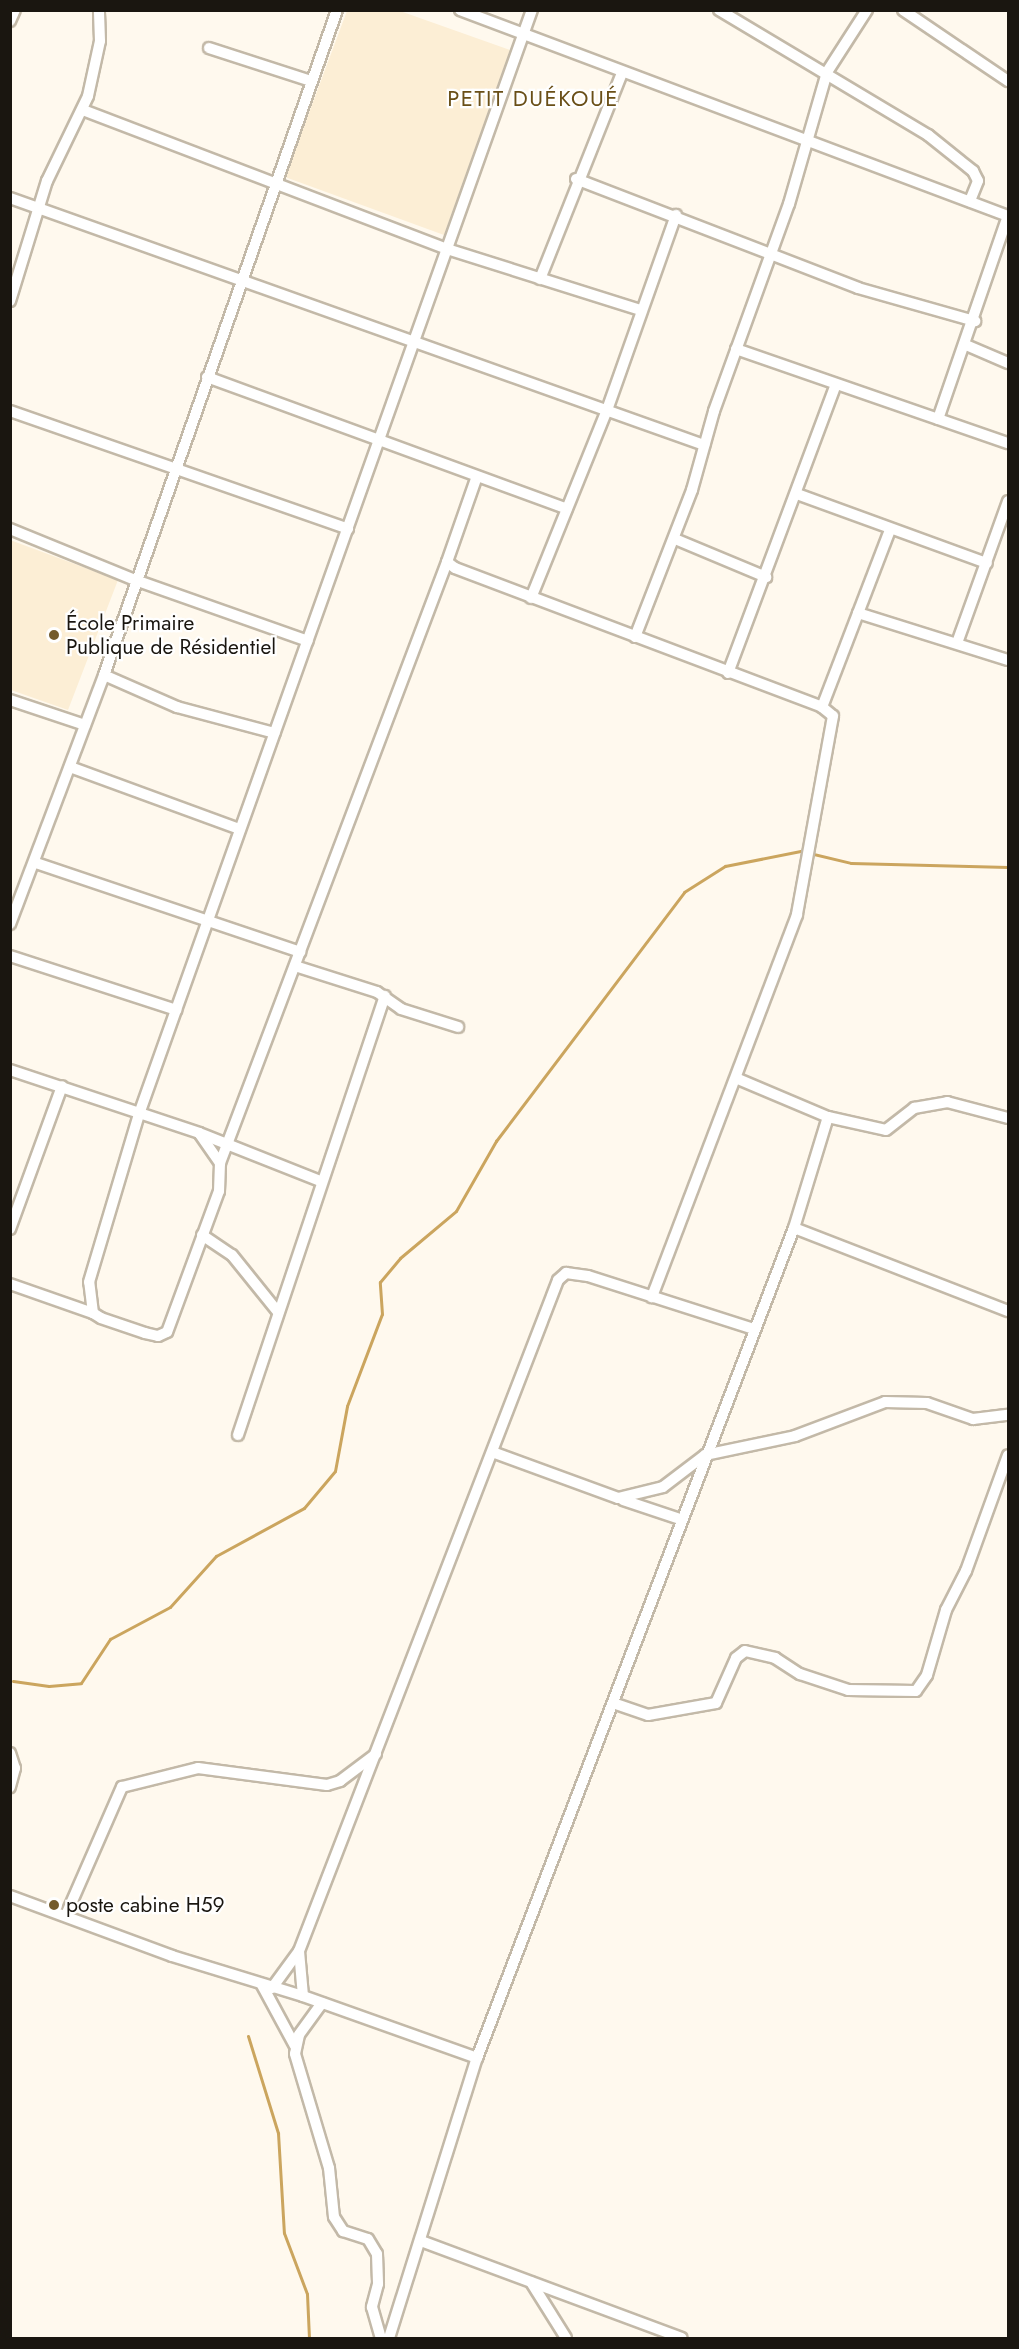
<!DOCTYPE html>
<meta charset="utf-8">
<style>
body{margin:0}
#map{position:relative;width:1019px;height:2349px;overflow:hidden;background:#fff9ee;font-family:Jost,sans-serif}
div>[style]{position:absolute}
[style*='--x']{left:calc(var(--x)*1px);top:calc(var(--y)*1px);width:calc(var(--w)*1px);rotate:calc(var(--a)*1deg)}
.built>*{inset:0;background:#fceed5}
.stream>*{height:3px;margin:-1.5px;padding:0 1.5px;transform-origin:1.5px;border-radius:1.5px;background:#cba55e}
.roads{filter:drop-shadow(2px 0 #c3b9a8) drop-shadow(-2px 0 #c3b9a8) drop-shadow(0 2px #c3b9a8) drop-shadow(0 -2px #c3b9a8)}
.street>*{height:10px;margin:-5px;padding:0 5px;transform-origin:5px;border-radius:5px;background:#fff}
.dots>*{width:16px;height:16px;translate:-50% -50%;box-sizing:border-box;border:3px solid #fff;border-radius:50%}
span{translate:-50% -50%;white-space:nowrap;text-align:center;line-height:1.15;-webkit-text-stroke:4.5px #fff;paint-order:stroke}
.poi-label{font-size:21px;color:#1a1610}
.left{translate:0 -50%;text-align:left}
.neighbourhood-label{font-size:22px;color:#6a4f17;letter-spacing:1.5px}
.frame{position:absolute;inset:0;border:12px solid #1a1610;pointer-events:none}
</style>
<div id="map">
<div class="built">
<i style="clip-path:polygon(347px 11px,400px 11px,510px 50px,444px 235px,285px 177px)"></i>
<i style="clip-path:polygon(10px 540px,118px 580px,68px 710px,11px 690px)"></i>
</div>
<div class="stream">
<i style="--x:13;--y:1681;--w:36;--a:8"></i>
<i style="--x:49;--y:1686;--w:32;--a:-5"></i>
<i style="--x:81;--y:1683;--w:53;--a:-56.6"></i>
<i style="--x:110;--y:1639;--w:68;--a:-28.1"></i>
<i style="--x:170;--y:1607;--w:69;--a:-48"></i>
<i style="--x:216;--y:1556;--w:100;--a:-28.6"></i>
<i style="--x:304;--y:1508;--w:48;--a:-50"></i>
<i style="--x:335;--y:1471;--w:66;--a:-79.5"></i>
<i style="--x:347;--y:1406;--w:98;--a:-69.2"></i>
<i style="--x:382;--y:1314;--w:32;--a:-94"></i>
<i style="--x:380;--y:1282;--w:31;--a:-50"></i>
<i style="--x:400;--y:1258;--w:73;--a:-40"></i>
<i style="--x:456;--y:1211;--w:81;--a:-60.3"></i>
<i style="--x:496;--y:1141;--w:312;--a:-52.9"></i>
<i style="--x:684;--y:892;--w:49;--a:-32.4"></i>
<i style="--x:725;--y:866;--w:77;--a:-11.2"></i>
<i style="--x:801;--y:851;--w:51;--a:13.5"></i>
<i style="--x:851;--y:863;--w:157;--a:1.5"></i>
<i style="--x:248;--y:2036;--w:102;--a:72.8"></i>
<i style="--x:278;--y:2133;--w:100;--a:86.6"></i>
<i style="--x:284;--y:2233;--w:65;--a:69.3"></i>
<i style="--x:307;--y:2294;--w:44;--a:87.4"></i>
</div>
<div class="roads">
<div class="street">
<i style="--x:460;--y:10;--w:585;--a:20.6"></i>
<i style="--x:719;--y:10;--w:244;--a:30.9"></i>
<i style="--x:928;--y:135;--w:58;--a:38.7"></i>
<i style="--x:973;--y:171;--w:11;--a:63"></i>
<i style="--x:978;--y:181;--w:22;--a:112"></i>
<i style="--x:903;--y:10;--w:127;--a:34.1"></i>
<i style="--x:10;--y:21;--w:12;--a:-66"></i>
<i style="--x:209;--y:48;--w:107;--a:17.9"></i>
<i style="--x:83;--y:110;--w:390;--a:20.9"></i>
<i style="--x:447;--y:249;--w:202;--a:17.5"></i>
<i style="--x:576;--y:179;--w:302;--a:21.1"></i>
<i style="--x:858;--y:288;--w:122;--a:15.8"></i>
<i style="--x:10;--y:198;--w:737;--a:19.59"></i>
<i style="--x:540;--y:279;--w:222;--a:-68.3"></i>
<i style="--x:10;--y:301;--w:126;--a:-72.9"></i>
<i style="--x:47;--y:181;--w:94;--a:-64.2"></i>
<i style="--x:88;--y:96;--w:56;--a:-77.7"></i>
<i style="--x:100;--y:41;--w:31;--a:-92"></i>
<i style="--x:966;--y:345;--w:46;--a:23.2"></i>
<i style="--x:736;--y:349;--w:288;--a:19.1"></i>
<i style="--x:207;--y:377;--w:383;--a:20.1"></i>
<i style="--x:10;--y:411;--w:358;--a:19.2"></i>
<i style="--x:938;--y:419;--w:215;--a:-71"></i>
<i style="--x:476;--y:479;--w:88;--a:109.3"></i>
<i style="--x:447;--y:562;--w:10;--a:37"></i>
<i style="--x:455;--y:568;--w:392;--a:20.7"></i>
<i style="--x:822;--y:707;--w:14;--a:39"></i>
<i style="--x:833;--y:716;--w:202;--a:100.3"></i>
<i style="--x:797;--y:915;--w:409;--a:110.8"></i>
<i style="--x:797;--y:494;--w:202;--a:20"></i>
<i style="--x:10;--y:529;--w:135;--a:22.2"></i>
<i style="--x:135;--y:580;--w:183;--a:19.4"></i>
<i style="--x:675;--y:539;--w:99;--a:22.7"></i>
<i style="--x:531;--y:598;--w:203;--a:-68"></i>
<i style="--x:607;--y:410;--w:207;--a:-70.5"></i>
<i style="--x:858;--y:613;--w:157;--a:17.4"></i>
<i style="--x:635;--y:637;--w:158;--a:-68.8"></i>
<i style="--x:692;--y:490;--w:82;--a:-74.4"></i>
<i style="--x:714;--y:411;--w:220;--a:-70.1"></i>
<i style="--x:789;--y:204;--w:137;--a:-73.9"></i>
<i style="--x:827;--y:72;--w:74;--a:-57.2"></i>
<i style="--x:957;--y:643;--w:151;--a:-70.2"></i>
<i style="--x:728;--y:673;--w:305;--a:-69.5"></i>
<i style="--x:104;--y:675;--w:80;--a:23.7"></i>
<i style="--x:177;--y:707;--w:101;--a:14.9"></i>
<i style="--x:10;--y:700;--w:79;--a:18.4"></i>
<i style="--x:822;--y:707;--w:190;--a:-69"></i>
<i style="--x:70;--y:767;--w:180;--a:20.1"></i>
<i style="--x:36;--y:863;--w:279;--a:18.6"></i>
<i style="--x:10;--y:924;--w:266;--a:-69.3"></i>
<i style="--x:104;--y:675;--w:705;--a:-70.69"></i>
<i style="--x:10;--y:956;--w:175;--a:18"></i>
<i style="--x:295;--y:966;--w:86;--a:17.6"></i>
<i style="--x:377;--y:992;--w:29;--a:35"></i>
<i style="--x:401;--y:1009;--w:60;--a:17.5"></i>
<i style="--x:10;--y:1070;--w:199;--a:18.4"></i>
<i style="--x:199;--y:1133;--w:130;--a:21.6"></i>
<i style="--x:828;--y:1117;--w:59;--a:12.6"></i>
<i style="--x:886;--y:1130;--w:36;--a:-38"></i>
<i style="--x:914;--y:1108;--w:34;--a:-10"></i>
<i style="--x:947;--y:1102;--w:63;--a:14.7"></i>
<i style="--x:199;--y:1133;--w:37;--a:55"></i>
<i style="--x:220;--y:1163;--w:28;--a:92"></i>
<i style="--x:219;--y:1191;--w:150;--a:110.2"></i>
<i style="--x:167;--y:1332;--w:10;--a:156"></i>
<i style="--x:158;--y:1336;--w:13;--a:-167"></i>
<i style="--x:145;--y:1333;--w:46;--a:-161.2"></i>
<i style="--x:101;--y:1318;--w:9;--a:-148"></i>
<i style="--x:93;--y:1313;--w:31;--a:-97"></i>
<i style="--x:89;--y:1282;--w:175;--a:-73.4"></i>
<i style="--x:139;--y:1114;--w:1172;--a:-70.41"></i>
<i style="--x:220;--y:1163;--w:642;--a:-69.31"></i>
<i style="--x:794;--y:1228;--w:230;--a:21.2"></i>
<i style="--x:10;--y:1229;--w:152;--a:-70"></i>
<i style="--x:202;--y:1235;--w:36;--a:34"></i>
<i style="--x:232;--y:1255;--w:73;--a:51.1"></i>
<i style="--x:10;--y:1284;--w:88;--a:19.3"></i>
<i style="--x:238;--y:1435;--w:463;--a:-71.5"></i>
<i style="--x:495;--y:1453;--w:131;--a:20.1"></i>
<i style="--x:618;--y:1498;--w:46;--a:-13.7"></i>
<i style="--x:663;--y:1487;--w:53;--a:-37.3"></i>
<i style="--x:705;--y:1455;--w:92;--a:-11.9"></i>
<i style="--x:795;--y:1436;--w:96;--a:-20.7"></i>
<i style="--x:885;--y:1402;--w:42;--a:1.4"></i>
<i style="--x:927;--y:1403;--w:49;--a:19.2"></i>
<i style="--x:973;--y:1419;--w:35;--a:-7"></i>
<i style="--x:623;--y:1500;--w:60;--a:18.4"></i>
<i style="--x:613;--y:1703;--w:37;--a:19"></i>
<i style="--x:648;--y:1715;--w:69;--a:-10"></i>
<i style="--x:716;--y:1703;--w:49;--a:-66"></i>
<i style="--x:736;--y:1658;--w:11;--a:-38"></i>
<i style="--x:745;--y:1651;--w:31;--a:13"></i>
<i style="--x:775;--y:1658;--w:30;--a:33"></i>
<i style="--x:800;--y:1674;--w:51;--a:18.4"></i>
<i style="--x:848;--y:1690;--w:68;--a:0.8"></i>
<i style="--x:916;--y:1691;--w:19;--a:-55"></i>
<i style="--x:927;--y:1675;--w:68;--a:-73.7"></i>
<i style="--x:946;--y:1610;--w:44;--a:-62.9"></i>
<i style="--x:966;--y:1571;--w:123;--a:-70.1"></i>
<i style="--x:10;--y:1753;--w:16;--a:72"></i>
<i style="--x:15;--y:1768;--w:20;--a:105"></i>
<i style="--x:10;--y:1896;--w:173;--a:20.3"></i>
<i style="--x:172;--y:1956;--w:137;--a:17"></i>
<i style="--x:303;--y:1996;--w:185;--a:19.6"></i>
<i style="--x:66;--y:1915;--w:140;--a:-66.4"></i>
<i style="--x:122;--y:1787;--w:78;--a:-14"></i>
<i style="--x:198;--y:1768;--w:130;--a:7.5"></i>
<i style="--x:327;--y:1785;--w:14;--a:-17"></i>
<i style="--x:340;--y:1781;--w:45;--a:-36.9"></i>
<i style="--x:262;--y:1985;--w:69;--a:61.6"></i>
<i style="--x:272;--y:1988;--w:46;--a:-53.9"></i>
<i style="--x:303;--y:1996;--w:45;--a:-95.1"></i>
<i style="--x:299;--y:1951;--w:719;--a:-68.89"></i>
<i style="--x:558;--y:1280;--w:11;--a:-41"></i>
<i style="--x:566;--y:1273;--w:22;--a:8"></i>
<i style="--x:588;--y:1276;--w:174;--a:17.7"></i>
<i style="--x:322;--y:2003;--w:39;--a:126"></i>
<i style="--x:299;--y:2035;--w:19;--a:102"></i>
<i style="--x:295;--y:2054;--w:119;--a:73.4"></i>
<i style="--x:329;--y:2168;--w:49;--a:84.2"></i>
<i style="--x:334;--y:2217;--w:17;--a:57"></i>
<i style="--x:343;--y:2231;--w:26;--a:18"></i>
<i style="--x:368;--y:2239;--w:17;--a:59"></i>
<i style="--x:377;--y:2254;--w:30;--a:88"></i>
<i style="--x:378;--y:2284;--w:24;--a:105"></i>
<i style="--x:372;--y:2307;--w:32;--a:74"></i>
<i style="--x:421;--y:2241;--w:278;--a:20.4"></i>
<i style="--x:531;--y:2282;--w:66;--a:58"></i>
<i style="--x:389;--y:2338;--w:294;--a:-72.6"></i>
<i style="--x:477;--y:2058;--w:888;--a:-69.1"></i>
<i style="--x:794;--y:1228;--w:116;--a:-73"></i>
<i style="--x:828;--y:1117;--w:98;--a:-157.1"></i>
</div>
</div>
<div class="dots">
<i style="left:54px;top:635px;background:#735a2b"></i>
<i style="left:54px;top:1905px;background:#735a2b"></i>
</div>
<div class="poi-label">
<span class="left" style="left:66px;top:635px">École Primaire<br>Publique de Résidentiel</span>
<span class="left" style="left:66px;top:1905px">poste cabine H59</span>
</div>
<div class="neighbourhood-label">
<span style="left:533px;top:99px">PETIT DUÉKOUÉ</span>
</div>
<div class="frame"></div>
</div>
